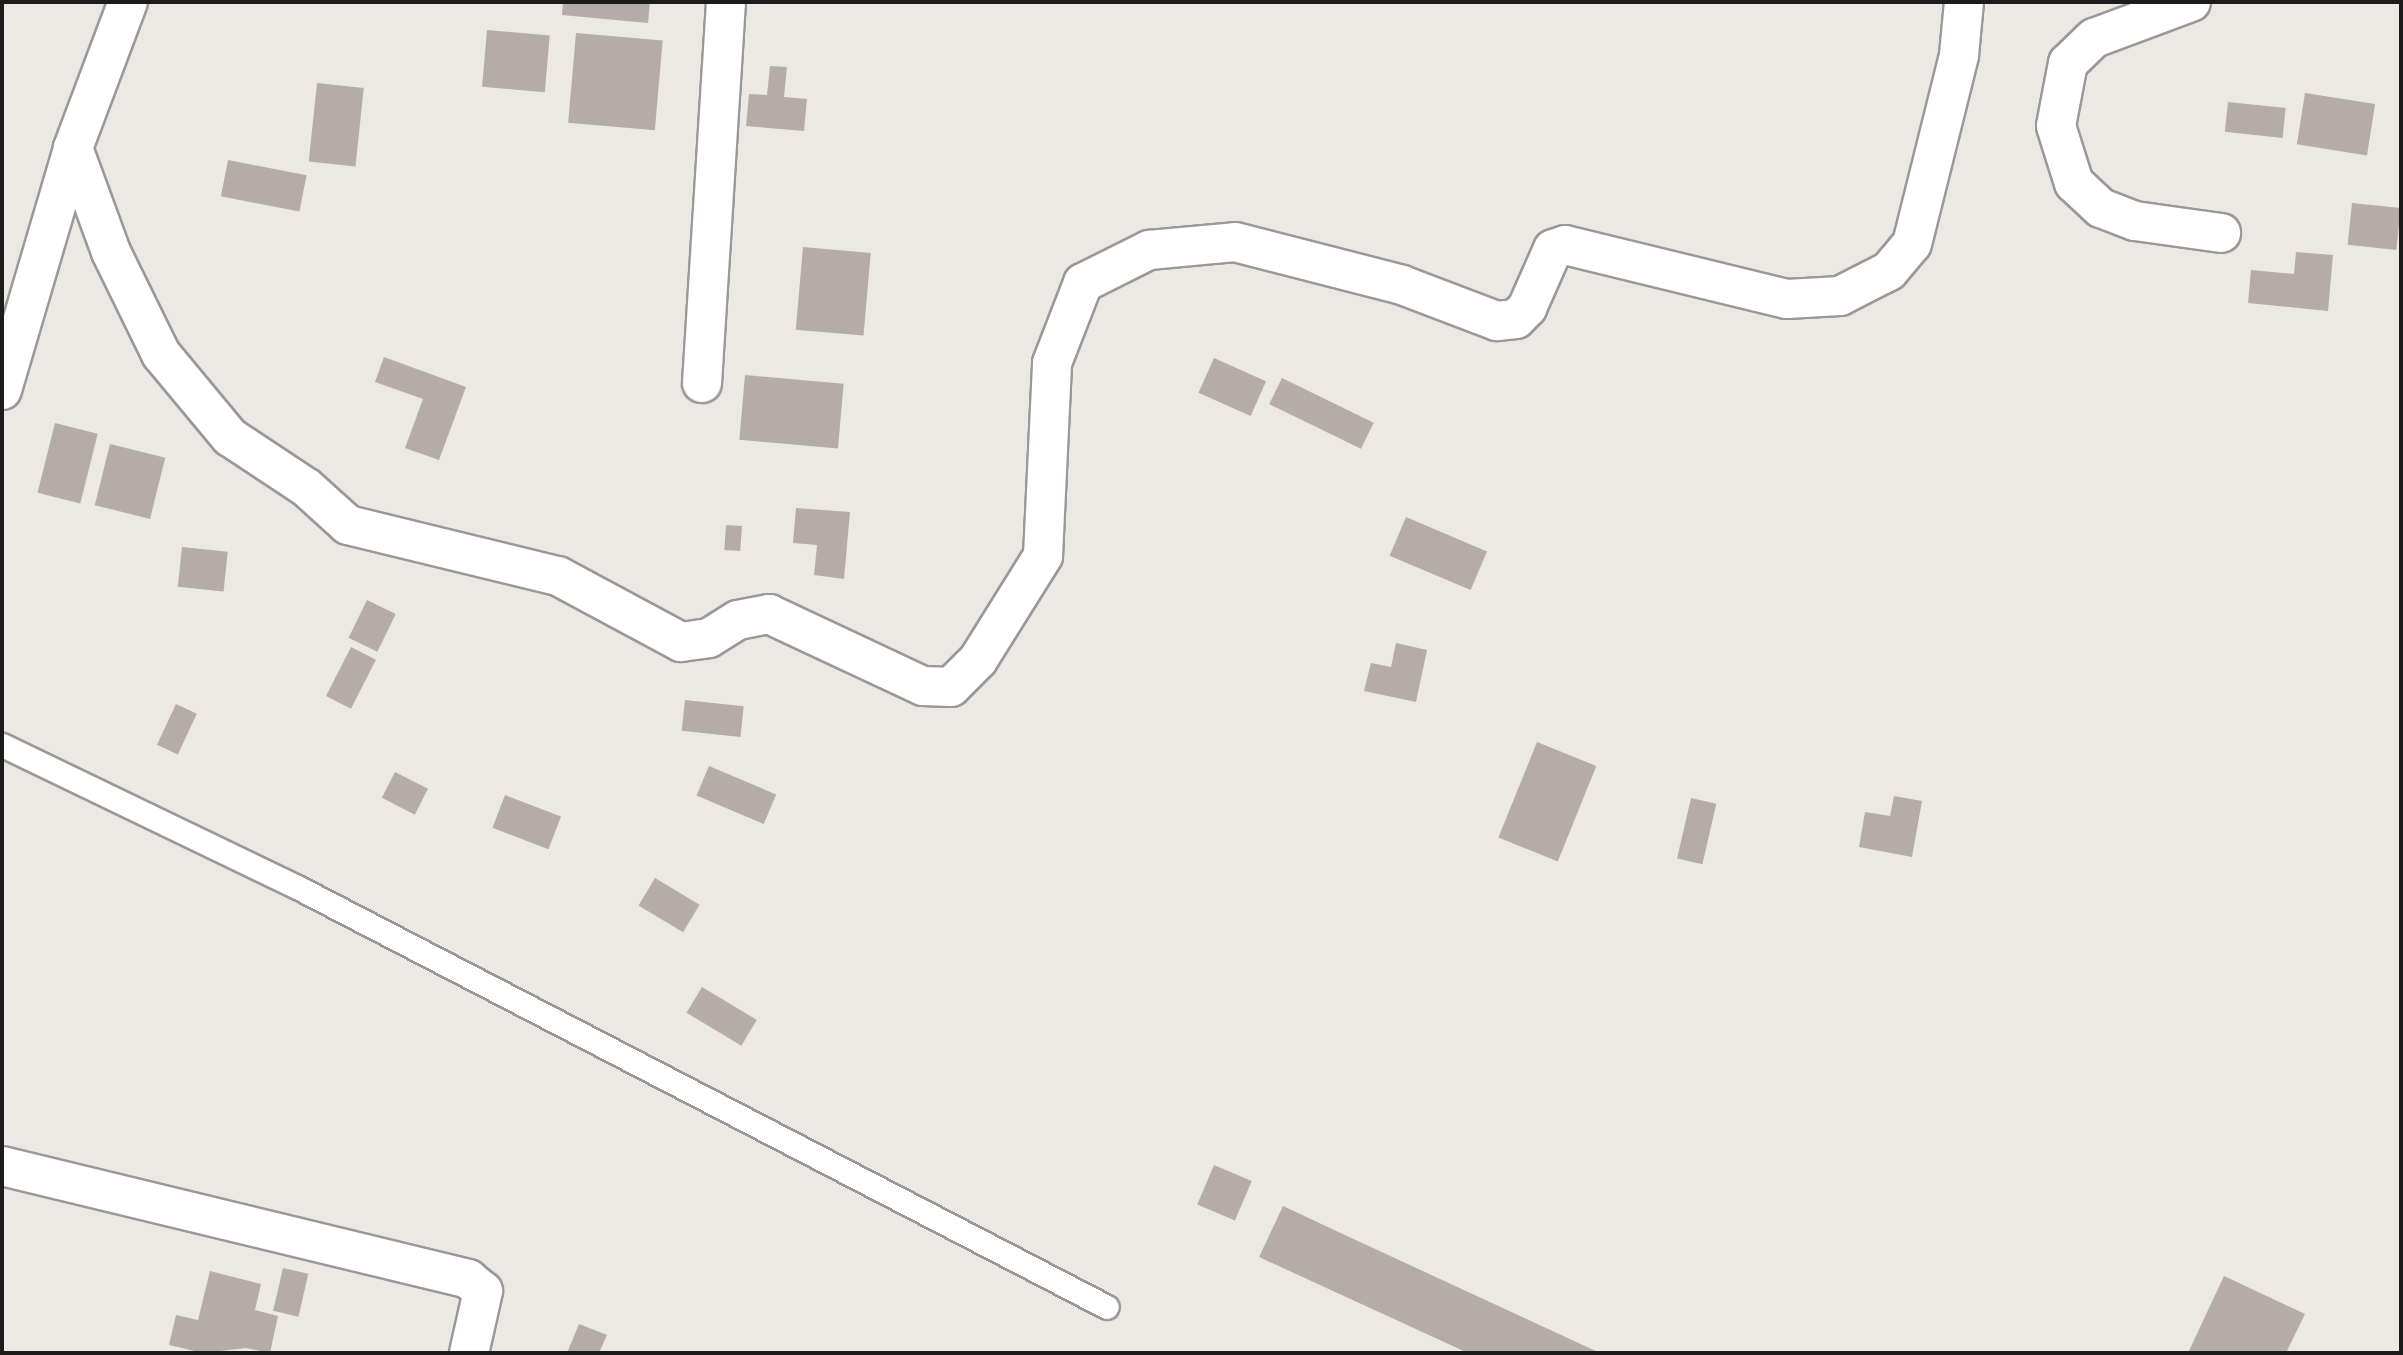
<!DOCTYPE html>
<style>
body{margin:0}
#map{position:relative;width:2403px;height:1355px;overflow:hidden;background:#ece8e3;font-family:Rubik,sans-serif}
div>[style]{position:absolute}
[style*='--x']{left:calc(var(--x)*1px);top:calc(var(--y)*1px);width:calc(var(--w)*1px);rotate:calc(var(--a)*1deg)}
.building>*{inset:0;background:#b5aca9;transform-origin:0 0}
.roads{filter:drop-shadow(2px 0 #999) drop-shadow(-2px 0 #999) drop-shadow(0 2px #999) drop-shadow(0 -2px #999)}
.service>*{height:23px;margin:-11.5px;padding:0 11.5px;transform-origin:11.5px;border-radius:11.5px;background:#fff}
.minor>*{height:38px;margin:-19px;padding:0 19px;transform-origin:19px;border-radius:19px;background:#fff}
span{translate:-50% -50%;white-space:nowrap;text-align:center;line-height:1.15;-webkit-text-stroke:5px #fff;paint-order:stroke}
.frame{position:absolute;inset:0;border:4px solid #1c1c1c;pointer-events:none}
</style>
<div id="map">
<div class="building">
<i style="clip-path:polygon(563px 2px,650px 2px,648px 23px,562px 15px)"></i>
<i style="left:487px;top:30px;width:63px;height:57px;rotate:5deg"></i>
<i style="left:576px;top:33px;width:87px;height:90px;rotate:5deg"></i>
<i style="clip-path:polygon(770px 66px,787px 67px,784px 97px,807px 99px,804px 131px,746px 126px,749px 94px,767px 95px)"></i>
<i style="left:317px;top:83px;width:47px;height:79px;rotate:6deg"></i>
<i style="left:2305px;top:93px;width:71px;height:52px;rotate:9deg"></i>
<i style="left:2228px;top:102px;width:58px;height:30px;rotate:6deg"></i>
<i style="left:228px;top:160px;width:80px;height:37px;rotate:11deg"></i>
<i style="left:2352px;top:203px;width:49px;height:42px;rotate:6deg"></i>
<i style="left:803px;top:247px;width:68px;height:83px;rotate:5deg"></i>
<i style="clip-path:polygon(2296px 252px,2333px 255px,2328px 311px,2248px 303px,2251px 270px,2294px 274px)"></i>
<i style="clip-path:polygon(384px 357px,466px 387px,439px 460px,405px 448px,423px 399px,375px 382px)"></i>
<i style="left:1214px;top:358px;width:57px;height:38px;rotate:24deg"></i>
<i style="left:745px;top:375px;width:99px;height:65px;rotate:5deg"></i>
<i style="left:1282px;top:378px;width:102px;height:29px;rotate:26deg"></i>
<i style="left:55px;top:423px;width:44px;height:72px;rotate:14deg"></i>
<i style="left:110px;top:444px;width:57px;height:63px;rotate:14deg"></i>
<i style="clip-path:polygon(796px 508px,850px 512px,844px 579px,814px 575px,817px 545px,793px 543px)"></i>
<i style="left:1406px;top:517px;width:88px;height:42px;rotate:23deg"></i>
<i style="left:726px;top:525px;width:16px;height:25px;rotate:4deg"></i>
<i style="left:182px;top:547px;width:46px;height:40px;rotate:6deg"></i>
<i style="left:367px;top:600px;width:32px;height:42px;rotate:26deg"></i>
<i style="clip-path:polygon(1396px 643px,1427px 650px,1416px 702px,1364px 691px,1371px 663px,1391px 667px)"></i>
<i style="left:351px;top:647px;width:28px;height:55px;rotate:27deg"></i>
<i style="left:685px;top:700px;width:59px;height:31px;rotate:6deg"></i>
<i style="left:176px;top:704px;width:23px;height:45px;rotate:25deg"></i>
<i style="left:1537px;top:742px;width:64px;height:103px;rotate:22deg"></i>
<i style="left:709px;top:766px;width:73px;height:32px;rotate:23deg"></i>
<i style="left:395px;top:772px;width:37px;height:29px;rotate:27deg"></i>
<i style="left:505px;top:795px;width:60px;height:35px;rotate:21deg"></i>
<i style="clip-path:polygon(1894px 796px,1922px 801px,1912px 857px,1859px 847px,1865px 812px,1890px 816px)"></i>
<i style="left:1691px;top:798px;width:26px;height:62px;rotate:13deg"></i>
<i style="left:655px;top:878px;width:52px;height:32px;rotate:31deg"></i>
<i style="left:702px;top:987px;width:64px;height:30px;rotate:31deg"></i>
<i style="left:1214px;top:1165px;width:41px;height:43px;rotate:23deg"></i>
<i style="clip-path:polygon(1283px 1206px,1332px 1229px,1600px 1353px,1468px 1353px,1259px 1257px)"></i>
<i style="left:283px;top:1268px;width:26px;height:44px;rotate:13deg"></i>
<i style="clip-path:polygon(210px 1271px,261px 1284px,255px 1310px,278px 1316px,270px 1353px,246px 1348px,203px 1353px,169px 1345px,176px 1315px,198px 1320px)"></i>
<i style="clip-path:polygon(2224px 1276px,2305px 1314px,2286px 1353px,2188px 1353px)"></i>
<i style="clip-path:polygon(579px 1324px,607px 1335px,599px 1353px,567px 1353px)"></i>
</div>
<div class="roads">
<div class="service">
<i style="--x:2;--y:745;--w:327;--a:25.7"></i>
<i style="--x:297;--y:887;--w:912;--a:27.41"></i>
</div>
<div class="minor">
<i style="--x:2191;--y:2;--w:103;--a:159.6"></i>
<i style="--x:2094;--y:38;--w:36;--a:136"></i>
<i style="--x:2068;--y:63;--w:64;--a:100.8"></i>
<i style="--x:2056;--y:126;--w:60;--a:72.5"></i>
<i style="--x:2074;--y:183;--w:37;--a:43"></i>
<i style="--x:2101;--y:208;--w:36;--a:21"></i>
<i style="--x:2135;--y:221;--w:87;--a:7.9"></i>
<i style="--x:73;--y:148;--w:111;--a:69.9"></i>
<i style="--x:111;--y:252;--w:114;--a:63.9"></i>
<i style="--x:161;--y:354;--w:108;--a:50.3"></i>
<i style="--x:230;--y:437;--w:92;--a:33.5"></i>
<i style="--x:307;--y:488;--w:55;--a:42.1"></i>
<i style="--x:348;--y:525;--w:216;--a:13.7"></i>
<i style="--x:558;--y:576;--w:140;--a:28.2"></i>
<i style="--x:681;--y:642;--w:28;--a:-8"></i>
<i style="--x:709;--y:638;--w:34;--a:-32"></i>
<i style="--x:738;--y:620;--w:32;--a:-11"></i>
<i style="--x:769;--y:614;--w:170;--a:25.1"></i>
<i style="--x:923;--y:686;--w:28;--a:2"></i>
<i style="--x:951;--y:687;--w:38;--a:-45"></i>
<i style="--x:978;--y:660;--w:123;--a:-58"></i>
<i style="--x:1043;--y:556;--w:193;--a:-87.3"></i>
<i style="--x:1052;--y:363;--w:86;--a:-68.8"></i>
<i style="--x:1083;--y:283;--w:74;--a:-26.6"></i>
<i style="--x:1149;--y:250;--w:86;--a:-5.3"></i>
<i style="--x:1235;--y:242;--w:172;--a:14.4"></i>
<i style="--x:1402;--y:285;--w:102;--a:20.8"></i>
<i style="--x:1497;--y:321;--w:19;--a:-6"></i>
<i style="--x:1516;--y:319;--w:16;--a:-45"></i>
<i style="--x:1527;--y:308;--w:64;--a:-66.2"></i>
<i style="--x:1553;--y:249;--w:13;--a:-18"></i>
<i style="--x:1565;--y:245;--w:228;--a:13.7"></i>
<i style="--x:1787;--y:299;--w:53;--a:-3.2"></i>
<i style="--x:1840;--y:296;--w:55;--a:-27"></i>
<i style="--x:1889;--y:271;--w:35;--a:-50"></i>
<i style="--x:1912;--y:244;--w:195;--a:-76"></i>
<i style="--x:1959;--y:55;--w:53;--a:-84.6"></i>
<i style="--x:702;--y:383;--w:382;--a:-86.4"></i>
<i style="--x:2;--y:390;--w:252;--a:-73.6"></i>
<i style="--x:73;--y:148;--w:156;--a:-69.4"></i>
<i style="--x:2;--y:1166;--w:480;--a:13.6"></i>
<i style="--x:468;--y:1279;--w:19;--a:39"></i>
<i style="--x:483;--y:1291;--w:64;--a:102.7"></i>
</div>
</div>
<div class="frame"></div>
</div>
